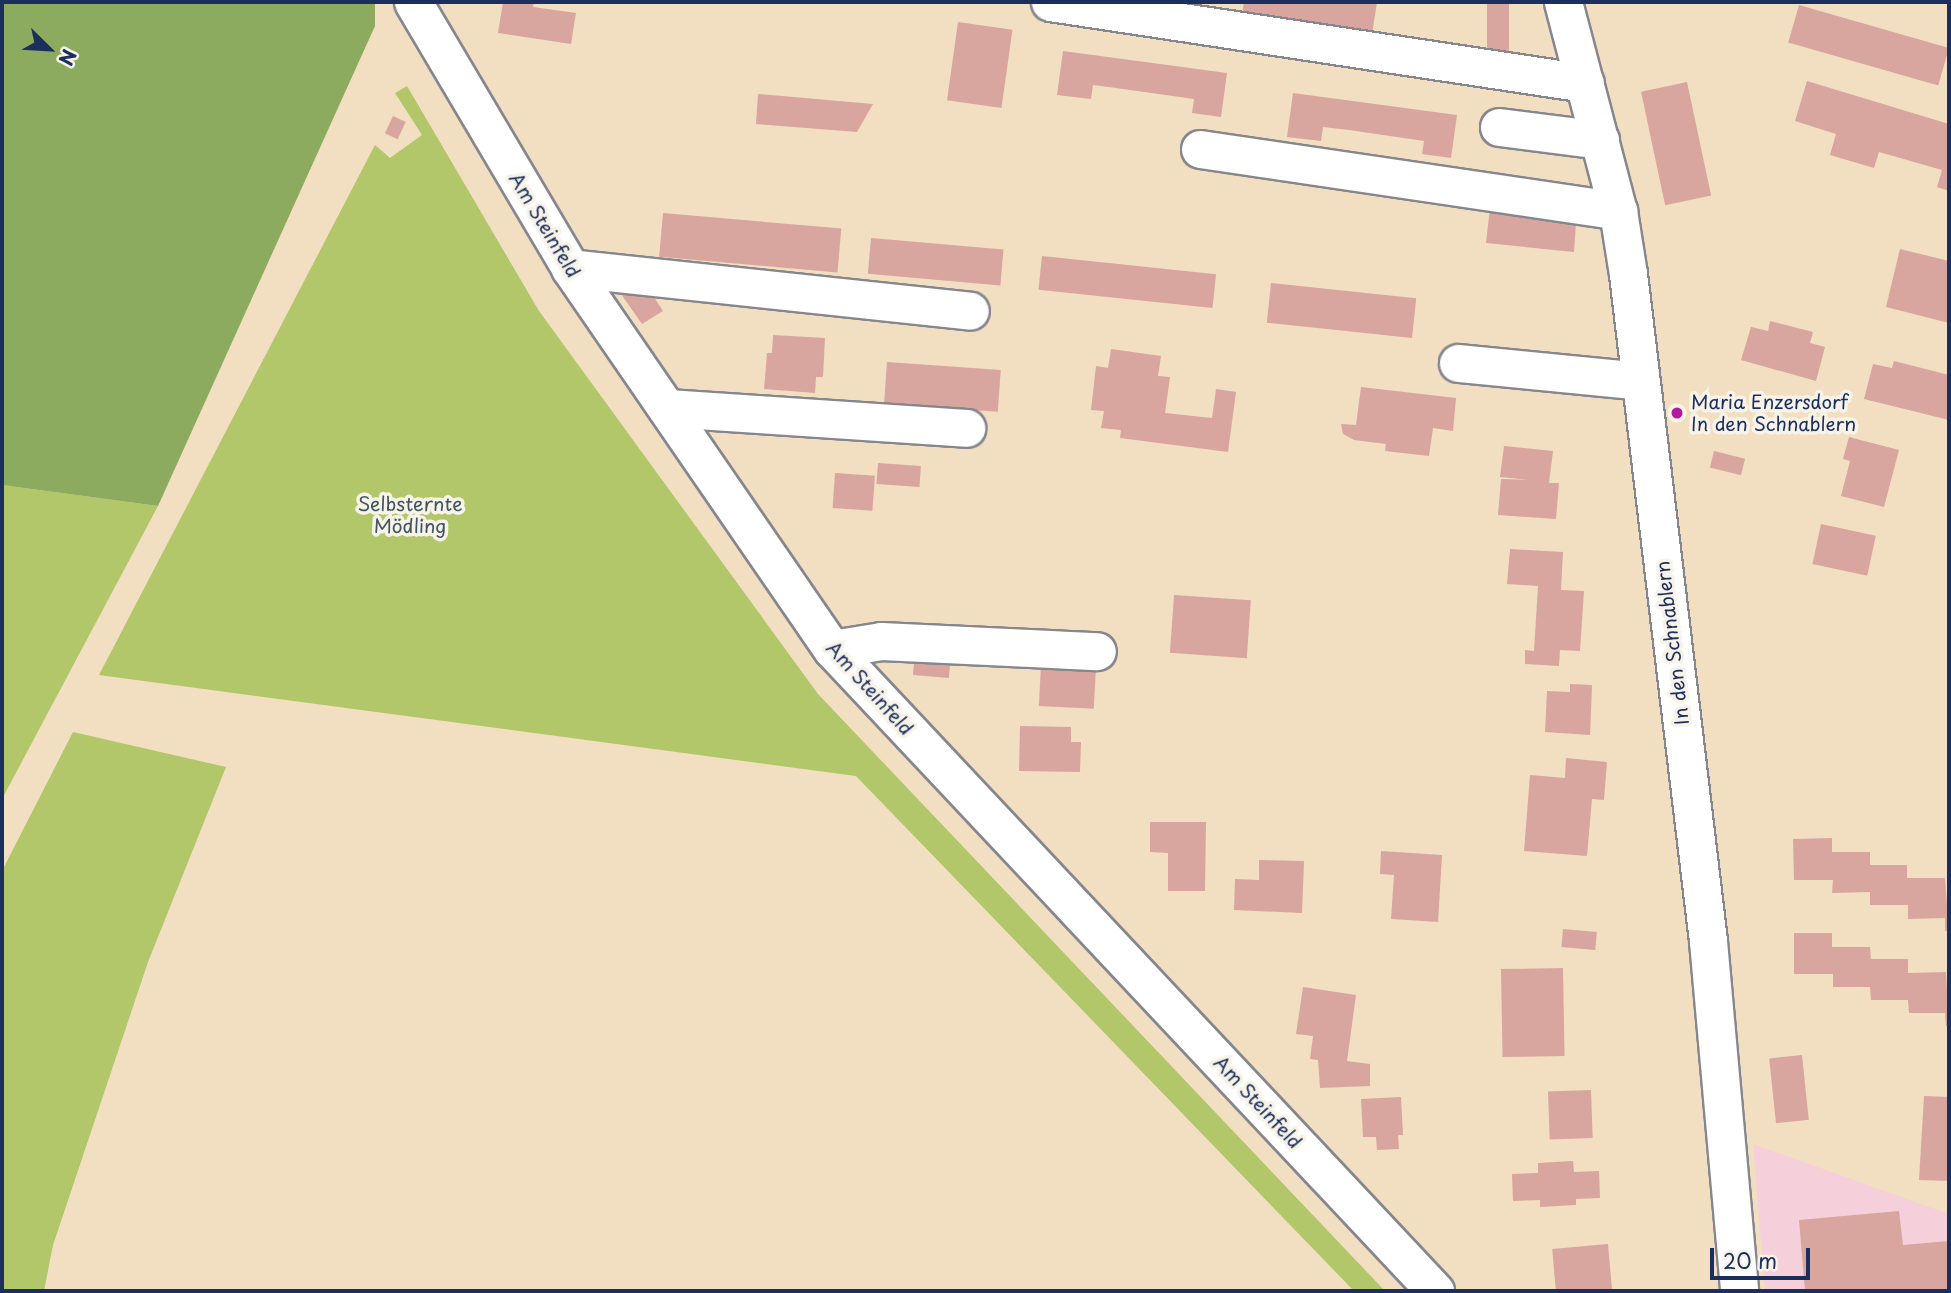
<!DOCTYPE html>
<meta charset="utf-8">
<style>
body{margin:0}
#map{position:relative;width:1951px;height:1293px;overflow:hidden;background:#f2dec0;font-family:"Playpen Sans",sans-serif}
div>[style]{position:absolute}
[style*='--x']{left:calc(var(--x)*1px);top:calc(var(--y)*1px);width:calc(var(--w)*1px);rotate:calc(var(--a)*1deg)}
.built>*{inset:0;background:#f5cfd9}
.green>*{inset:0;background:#b2c66a}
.forest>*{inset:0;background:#8dab5e}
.building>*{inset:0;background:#d8a69f;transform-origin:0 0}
.roads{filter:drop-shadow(2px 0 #86868f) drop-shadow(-2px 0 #86868f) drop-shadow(0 2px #86868f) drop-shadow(0 -2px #86868f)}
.minor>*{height:37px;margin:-18.5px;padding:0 18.5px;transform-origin:18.5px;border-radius:18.5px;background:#fff}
.dots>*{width:19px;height:19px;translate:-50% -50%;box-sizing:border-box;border:4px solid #f7f3e8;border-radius:50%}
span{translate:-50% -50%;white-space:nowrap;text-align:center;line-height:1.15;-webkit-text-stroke:7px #f7f3e8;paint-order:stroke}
.street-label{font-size:19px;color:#1b2f5e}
.poi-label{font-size:19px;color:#1b2f5e}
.left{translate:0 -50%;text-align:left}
.park-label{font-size:19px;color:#415561}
.frame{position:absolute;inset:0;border:4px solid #1b2f5e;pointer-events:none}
.north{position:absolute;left:14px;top:14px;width:70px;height:70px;-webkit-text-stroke:5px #f7f3e8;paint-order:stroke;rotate:114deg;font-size:19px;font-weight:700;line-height:28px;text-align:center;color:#1b2f5e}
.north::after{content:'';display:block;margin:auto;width:24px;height:32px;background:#1b2f5e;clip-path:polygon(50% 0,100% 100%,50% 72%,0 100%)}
.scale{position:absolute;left:1710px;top:1248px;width:100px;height:32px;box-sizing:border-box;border:4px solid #1b2f5e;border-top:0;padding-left:9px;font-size:21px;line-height:24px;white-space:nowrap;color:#1b2f5e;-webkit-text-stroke:5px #f7f3e8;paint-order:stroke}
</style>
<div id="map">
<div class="built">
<i style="clip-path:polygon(1753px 1144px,1949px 1214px,1949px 1291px,1765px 1291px)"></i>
</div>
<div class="green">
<i style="clip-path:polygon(407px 86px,539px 311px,818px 694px,1385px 1291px,1354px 1291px,856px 776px,99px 675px,375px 145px,390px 158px,422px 135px,395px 93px)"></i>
<i style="clip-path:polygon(2px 485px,158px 506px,2px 799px)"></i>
<i style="clip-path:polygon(73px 732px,226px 767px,148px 962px,53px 1245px,44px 1291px,2px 1291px,2px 871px)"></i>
</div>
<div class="forest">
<i style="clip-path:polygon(2px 2px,375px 2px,375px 26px,158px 506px,2px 485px)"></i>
</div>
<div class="building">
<i style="clip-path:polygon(503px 2px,534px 2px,533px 7px,576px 13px,571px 44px,498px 33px)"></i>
<i style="clip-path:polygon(1244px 2px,1377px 2px,1372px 34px,1242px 14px)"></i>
<i style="left:1487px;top:2px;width:22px;height:55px"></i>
<i style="left:1799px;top:5px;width:156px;height:39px;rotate:16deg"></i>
<i style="left:958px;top:22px;width:55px;height:79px;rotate:8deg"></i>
<i style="clip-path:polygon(1063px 51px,1227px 73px,1221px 117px,1192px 113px,1194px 99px,1116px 88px,1093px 85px,1091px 99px,1057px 95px)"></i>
<i style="clip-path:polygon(1807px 81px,1949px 124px,1949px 191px,1937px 187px,1942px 170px,1879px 152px,1874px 168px,1830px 155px,1836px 134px,1795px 121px)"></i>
<i style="left:1687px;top:82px;width:116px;height:47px;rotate:78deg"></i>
<i style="clip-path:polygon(1293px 93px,1457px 115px,1451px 158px,1422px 154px,1424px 141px,1349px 130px,1323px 127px,1321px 141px,1287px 137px)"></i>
<i style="clip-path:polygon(758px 94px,873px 104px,857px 132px,756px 124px)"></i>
<i style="left:393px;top:116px;width:14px;height:19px;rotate:25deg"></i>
<i style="clip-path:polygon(1491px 199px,1552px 207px,1551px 220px,1576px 223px,1574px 252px,1486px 243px)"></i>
<i style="left:663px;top:213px;width:179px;height:44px;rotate:5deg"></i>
<i style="left:871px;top:238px;width:133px;height:36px;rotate:5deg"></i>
<i style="clip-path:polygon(1900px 249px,1949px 261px,1949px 323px,1886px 307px)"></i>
<i style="left:1042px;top:256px;width:175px;height:34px;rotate:6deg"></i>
<i style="left:1271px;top:283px;width:146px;height:40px;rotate:6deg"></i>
<i style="clip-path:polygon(621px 294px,652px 294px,663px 311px,642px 324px)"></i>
<i style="clip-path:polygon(1770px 321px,1813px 332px,1810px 343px,1825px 347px,1816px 381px,1741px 360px,1751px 327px,1768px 331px)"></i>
<i style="clip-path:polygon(773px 335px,825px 338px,823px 377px,816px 377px,815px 393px,764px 389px,767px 353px,772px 353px)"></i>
<i style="clip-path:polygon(1111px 349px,1161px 356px,1158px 376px,1170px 377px,1165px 413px,1212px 418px,1216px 389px,1236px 392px,1228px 452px,1120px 438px,1121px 430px,1101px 428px,1104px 411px,1091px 410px,1096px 366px,1108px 368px)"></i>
<i style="clip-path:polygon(1894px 361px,1949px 375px,1949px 420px,1864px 399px,1873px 364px,1892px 368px)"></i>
<i style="left:887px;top:362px;width:114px;height:42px;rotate:4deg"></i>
<i style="clip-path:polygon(1361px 387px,1456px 398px,1453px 431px,1433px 428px,1429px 456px,1385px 451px,1386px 444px,1354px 440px,1343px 434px,1341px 424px,1356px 425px)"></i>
<i style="clip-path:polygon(1849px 437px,1899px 450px,1884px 507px,1841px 496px,1850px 461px,1843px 459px)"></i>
<i style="clip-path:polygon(1504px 446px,1553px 451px,1549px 483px,1559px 483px,1556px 519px,1498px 515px,1501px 479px,1530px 480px,1500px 477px)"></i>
<i style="left:1714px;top:451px;width:32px;height:17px;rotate:14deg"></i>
<i style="left:878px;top:463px;width:43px;height:21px;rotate:4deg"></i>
<i style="left:835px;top:473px;width:40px;height:35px;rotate:4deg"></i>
<i style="left:1821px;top:524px;width:56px;height:41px;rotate:12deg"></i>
<i style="clip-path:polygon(1510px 549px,1563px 552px,1561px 590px,1584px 591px,1580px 651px,1560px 650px,1559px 666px,1525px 664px,1525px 650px,1534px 651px,1538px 586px,1507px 584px)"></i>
<i style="left:1174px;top:595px;width:77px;height:58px;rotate:4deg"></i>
<i style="left:915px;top:652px;width:36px;height:23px;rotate:5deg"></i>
<i style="left:1041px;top:665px;width:55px;height:41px;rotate:3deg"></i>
<i style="clip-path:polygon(1570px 684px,1592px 685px,1590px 735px,1545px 732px,1547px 691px,1570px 692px)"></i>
<i style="clip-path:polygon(1020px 726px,1071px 727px,1071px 742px,1081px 742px,1080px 772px,1019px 771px)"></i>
<i style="clip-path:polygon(1566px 758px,1607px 762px,1604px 800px,1592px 799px,1587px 856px,1524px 851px,1530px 775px,1565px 778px)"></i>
<i style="clip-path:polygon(1150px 822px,1206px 822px,1205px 891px,1168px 891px,1168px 853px,1150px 852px)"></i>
<i style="clip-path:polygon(1832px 838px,1832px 852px,1870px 852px,1870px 865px,1907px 865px,1907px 878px,1945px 878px,1949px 931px,1945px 931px,1945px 918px,1908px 919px,1908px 905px,1870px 905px,1870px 892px,1832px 893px,1833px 880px,1794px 880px,1793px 839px)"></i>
<i style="clip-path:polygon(1381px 851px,1442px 855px,1438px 922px,1391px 919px,1394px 875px,1380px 874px)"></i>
<i style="clip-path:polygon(1259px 860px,1304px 861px,1302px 913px,1234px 910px,1235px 879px,1259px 880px)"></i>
<i style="left:1563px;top:929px;width:34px;height:18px;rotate:5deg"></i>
<i style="clip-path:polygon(1794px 933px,1832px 933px,1832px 947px,1870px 947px,1871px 959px,1908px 959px,1908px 973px,1946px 972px,1949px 1026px,1946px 1026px,1945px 1013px,1909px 1013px,1908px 1000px,1871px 1000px,1870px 987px,1833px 987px,1833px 974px,1794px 974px)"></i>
<i style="left:1563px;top:968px;width:88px;height:62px;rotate:89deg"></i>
<i style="clip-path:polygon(1303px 987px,1356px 995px,1347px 1061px,1370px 1064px,1370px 1086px,1320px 1088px,1318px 1060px,1310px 1059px,1313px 1036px,1296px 1034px)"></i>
<i style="left:1802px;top:1055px;width:65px;height:33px;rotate:84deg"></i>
<i style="left:1591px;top:1090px;width:48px;height:43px;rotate:88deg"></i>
<i style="clip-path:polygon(1924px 1096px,1949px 1097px,1949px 1181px,1919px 1180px)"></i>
<i style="clip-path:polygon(1401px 1097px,1403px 1135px,1398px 1135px,1399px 1149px,1377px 1150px,1376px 1137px,1363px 1137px,1361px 1099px)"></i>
<i style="clip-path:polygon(1573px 1161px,1574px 1172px,1599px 1171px,1600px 1198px,1576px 1199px,1576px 1205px,1540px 1207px,1540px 1200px,1513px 1201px,1512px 1174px,1538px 1173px,1538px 1163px)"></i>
<i style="clip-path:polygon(1899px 1211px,1903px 1245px,1949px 1241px,1949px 1291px,1805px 1291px,1799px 1220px)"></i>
<i style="left:1608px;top:1244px;width:47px;height:56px;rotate:85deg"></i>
</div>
<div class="roads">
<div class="minor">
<i style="--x:413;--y:2;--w:309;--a:59.4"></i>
<i style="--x:570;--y:268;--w:462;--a:55.5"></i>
<i style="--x:832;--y:649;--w:881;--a:46.79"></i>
<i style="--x:1050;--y:2;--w:541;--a:8.61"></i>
<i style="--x:1563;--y:2;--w:216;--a:75.3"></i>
<i style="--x:1618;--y:211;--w:64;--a:81"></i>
<i style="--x:1628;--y:274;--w:672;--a:83.16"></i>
<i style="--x:1708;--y:941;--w:351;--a:84.9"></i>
<i style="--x:1499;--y:127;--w:102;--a:7.3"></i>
<i style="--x:1200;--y:149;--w:423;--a:8.4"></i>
<i style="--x:570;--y:268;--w:402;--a:6.1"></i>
<i style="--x:1458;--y:363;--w:183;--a:5.6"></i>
<i style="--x:667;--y:408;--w:300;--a:3.8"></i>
<i style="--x:832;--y:649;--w:50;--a:-9.3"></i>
<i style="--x:881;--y:641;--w:216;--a:2.7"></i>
</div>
</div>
<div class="dots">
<i style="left:1677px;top:413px;background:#b5179e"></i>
</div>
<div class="street-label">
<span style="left:545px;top:225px;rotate:59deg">Am Steinfeld</span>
<span style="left:1672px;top:643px;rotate:-97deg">In den Schnablern</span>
<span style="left:870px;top:688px;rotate:48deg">Am Steinfeld</span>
<span style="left:1258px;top:1102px;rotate:47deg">Am Steinfeld</span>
</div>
<div class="poi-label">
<span class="left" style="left:1691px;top:413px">Maria Enzersdorf<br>In den Schnablern</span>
</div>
<div class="park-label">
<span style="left:410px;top:515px">Selbsternte<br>Mödling</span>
</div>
<div class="frame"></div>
<div class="north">N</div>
<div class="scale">20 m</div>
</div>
